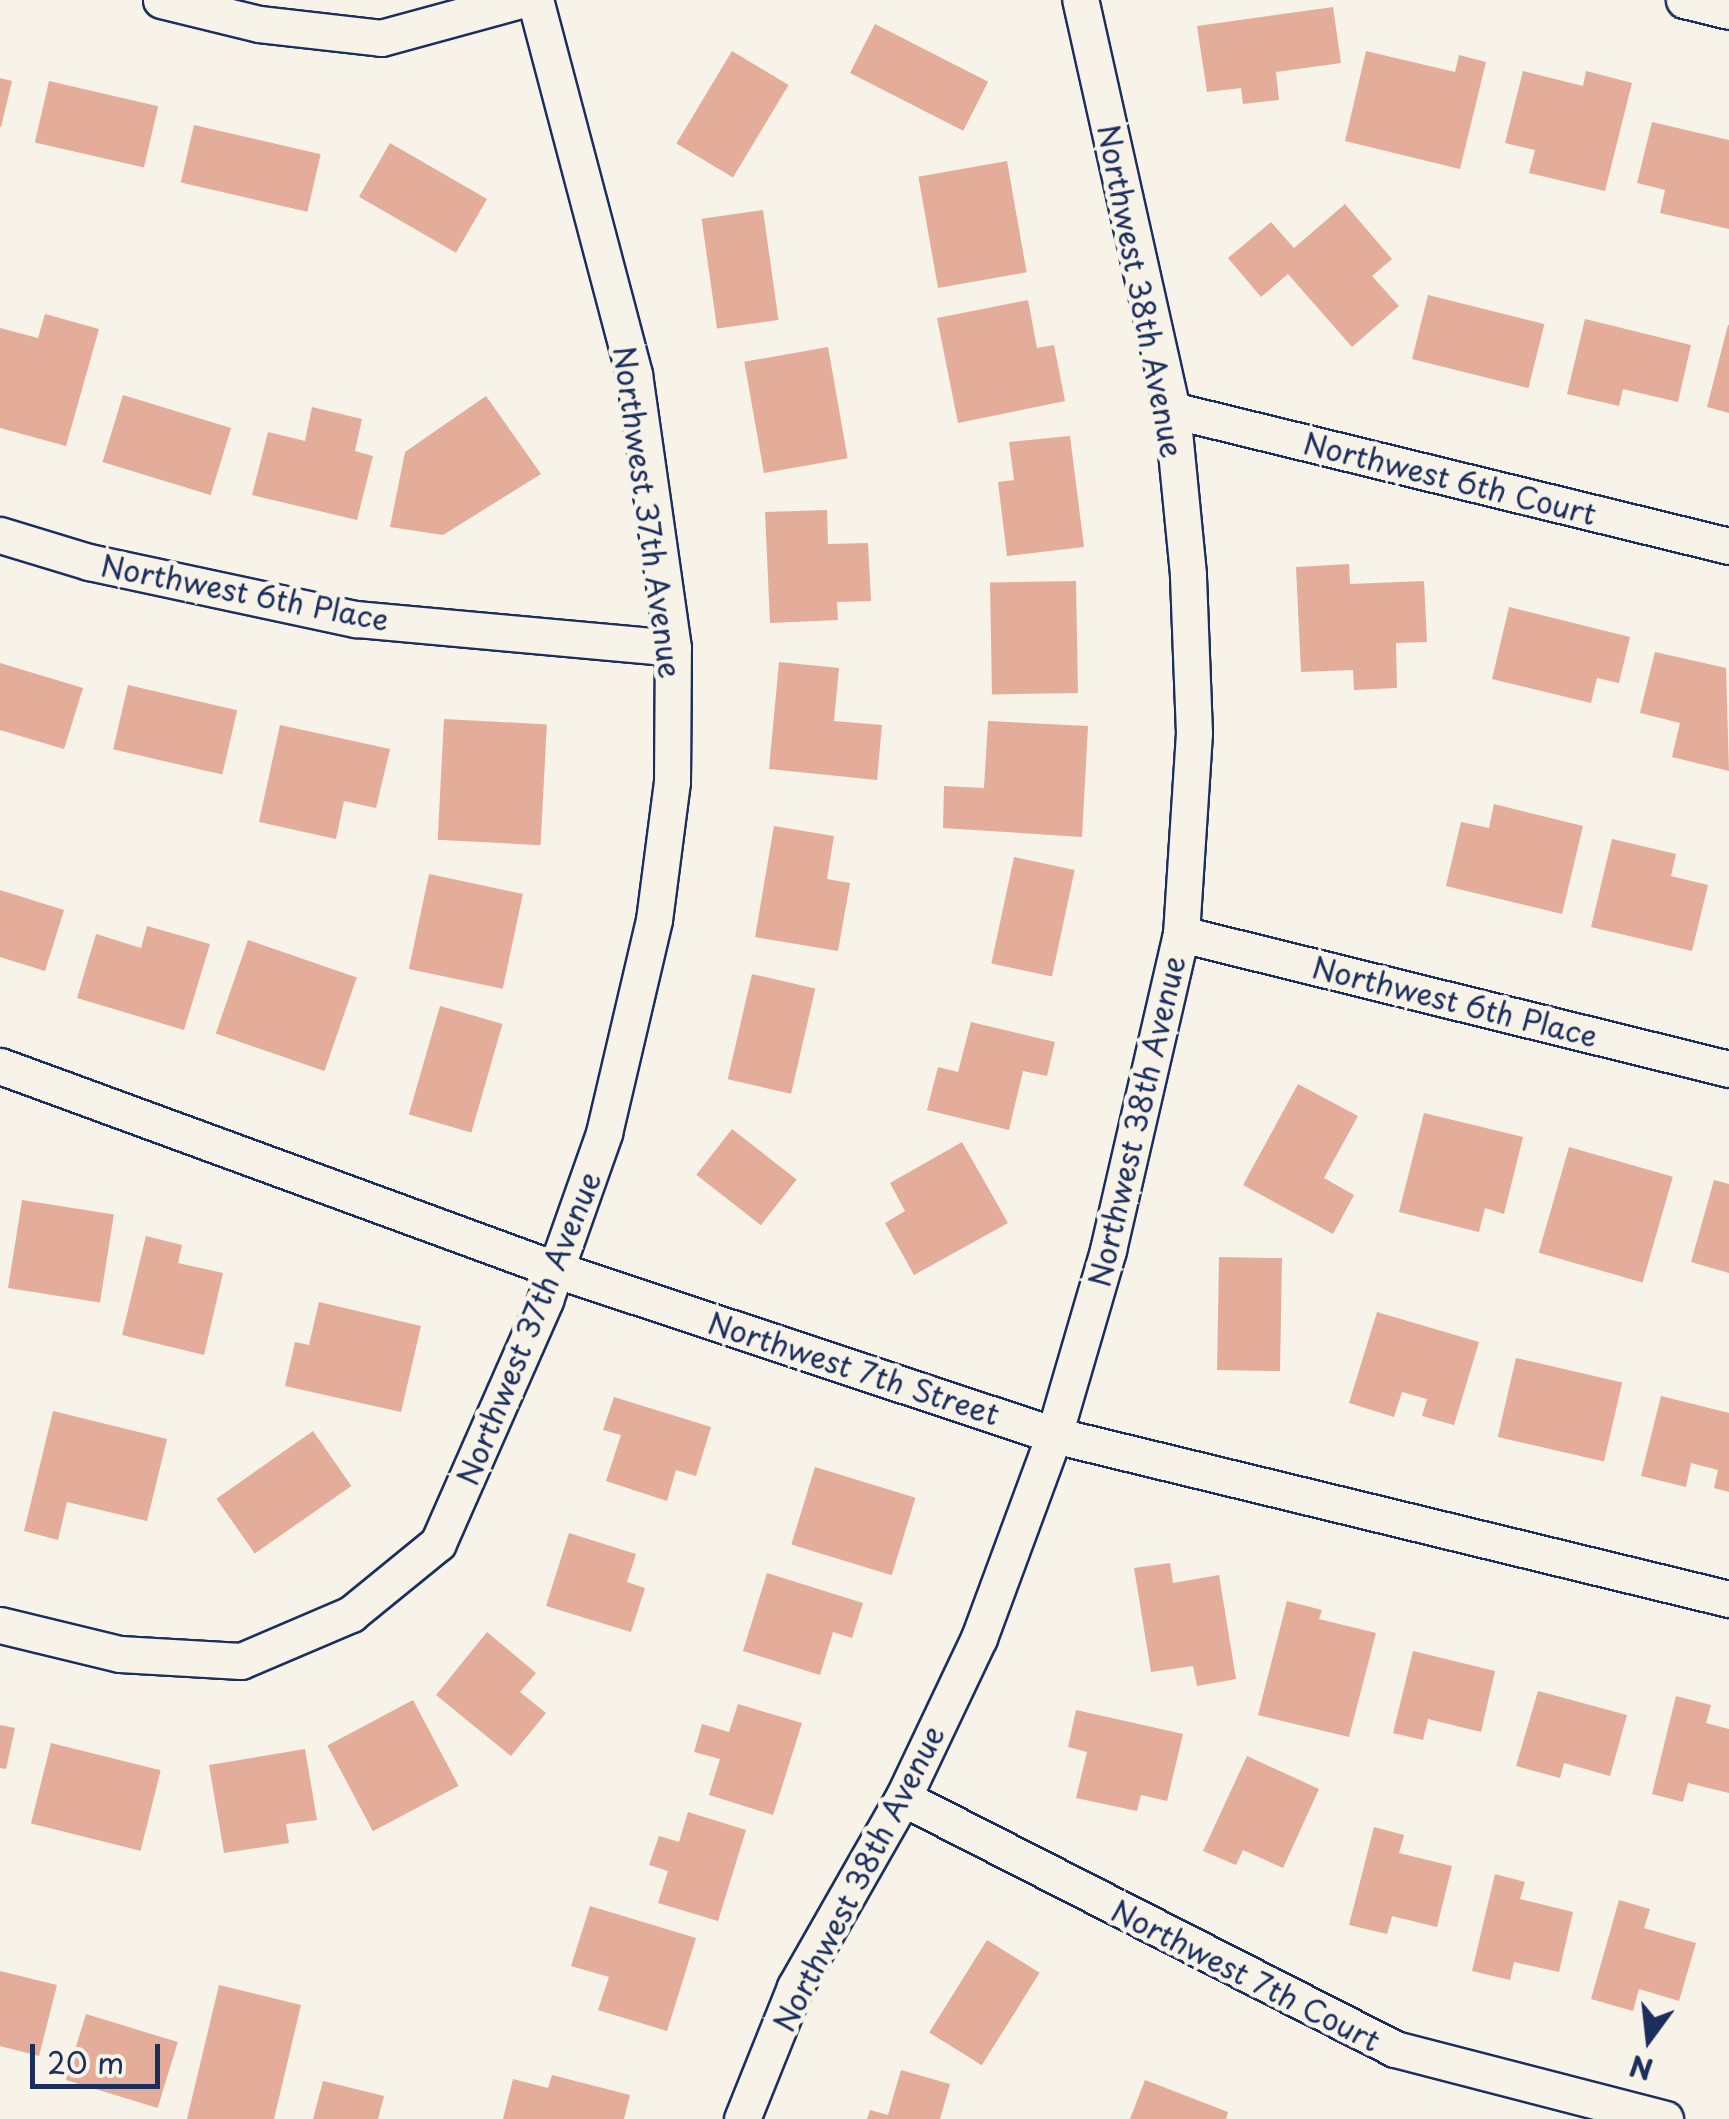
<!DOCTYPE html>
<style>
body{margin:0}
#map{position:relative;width:1729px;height:2119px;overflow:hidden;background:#f7f3e8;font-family:"Playpen Sans",sans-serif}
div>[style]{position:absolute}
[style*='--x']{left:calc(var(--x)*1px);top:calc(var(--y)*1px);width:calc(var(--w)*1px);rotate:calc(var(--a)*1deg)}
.building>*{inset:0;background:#e3ad99;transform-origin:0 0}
.roads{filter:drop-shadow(2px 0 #1b2f5e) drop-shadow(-2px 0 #1b2f5e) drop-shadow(0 2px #1b2f5e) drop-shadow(0 -2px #1b2f5e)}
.minor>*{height:35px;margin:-17.5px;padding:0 17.5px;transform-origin:17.5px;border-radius:17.5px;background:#f7f3e8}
span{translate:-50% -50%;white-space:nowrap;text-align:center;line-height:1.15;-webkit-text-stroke:10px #f7f3e8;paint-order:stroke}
.street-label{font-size:30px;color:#1b2f5e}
.north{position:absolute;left:1599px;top:1989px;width:100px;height:100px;-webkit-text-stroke:8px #f7f3e8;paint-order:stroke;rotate:195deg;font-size:28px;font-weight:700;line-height:40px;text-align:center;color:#1b2f5e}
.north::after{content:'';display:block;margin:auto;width:35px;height:45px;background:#1b2f5e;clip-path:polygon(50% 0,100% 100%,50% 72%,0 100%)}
.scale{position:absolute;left:30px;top:2044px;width:130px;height:45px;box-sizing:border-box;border:5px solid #1b2f5e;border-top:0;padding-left:12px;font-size:30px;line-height:35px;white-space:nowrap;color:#1b2f5e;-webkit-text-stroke:8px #f7f3e8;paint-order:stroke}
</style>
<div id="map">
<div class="building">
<i style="clip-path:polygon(1333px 7px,1341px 63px,1276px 72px,1279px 100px,1243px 104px,1241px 88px,1207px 92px,1197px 26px)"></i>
<i style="left:875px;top:24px;width:127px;height:55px;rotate:27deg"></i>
<i style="left:732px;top:51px;width:66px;height:108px;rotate:31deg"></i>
<i style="clip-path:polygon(1366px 51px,1455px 72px,1459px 55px,1486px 62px,1460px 169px,1345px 141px)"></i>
<i style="clip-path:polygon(1523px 71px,1583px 86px,1586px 71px,1632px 83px,1605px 191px,1529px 173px,1535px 150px,1505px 143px)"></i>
<i style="clip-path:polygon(0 78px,12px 81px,1px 127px,0 127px)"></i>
<i style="left:49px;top:81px;width:112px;height:63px;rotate:13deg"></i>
<i style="clip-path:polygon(1652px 122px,1729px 140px,1729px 229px,1660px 213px,1665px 190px,1637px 183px)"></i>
<i style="left:194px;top:125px;width:130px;height:59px;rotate:13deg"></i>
<i style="left:390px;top:143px;width:112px;height:62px;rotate:30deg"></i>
<i style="left:1007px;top:161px;width:113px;height:90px;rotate:80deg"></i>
<i style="clip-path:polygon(1345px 204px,1392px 259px,1372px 276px,1399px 306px,1352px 347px,1288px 274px,1261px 297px,1228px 258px,1271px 222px,1294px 248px)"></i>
<i style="left:763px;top:210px;width:111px;height:62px;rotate:82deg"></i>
<i style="left:1428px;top:295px;width:120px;height:66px;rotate:14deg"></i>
<i style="clip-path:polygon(1028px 300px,1037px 348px,1054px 345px,1065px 401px,958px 423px,937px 318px)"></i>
<i style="clip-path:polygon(45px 314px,99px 329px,66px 446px,0 428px,0 328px,38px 338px)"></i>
<i style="clip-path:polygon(1585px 319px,1691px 345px,1678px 402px,1623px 389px,1619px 406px,1567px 394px)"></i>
<i style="clip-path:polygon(1728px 325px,1729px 325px,1729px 413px,1707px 407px)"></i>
<i style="left:828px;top:347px;width:113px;height:85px;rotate:80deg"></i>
<i style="left:123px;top:395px;width:113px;height:70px;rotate:17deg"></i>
<i style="clip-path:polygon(486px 396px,541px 474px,443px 535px,390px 527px,405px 452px)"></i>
<i style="clip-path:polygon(312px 407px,362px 419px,355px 451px,373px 456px,357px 520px,252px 495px,268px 432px,305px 441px)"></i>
<i style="clip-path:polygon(1070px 436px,1084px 547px,1007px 556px,998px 482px,1014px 480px,1009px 442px)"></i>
<i style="clip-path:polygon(827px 510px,828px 544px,868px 543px,871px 601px,837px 602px,838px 620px,770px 623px,765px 512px)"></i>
<i style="clip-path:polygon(1349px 564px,1350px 584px,1424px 581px,1427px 642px,1396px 643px,1397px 688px,1354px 690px,1353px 670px,1301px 672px,1296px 567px)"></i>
<i style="left:1076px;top:581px;width:112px;height:86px;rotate:89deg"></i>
<i style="clip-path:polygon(1509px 607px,1630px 637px,1619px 683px,1597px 678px,1591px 703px,1492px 679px)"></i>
<i style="clip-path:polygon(1655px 652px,1726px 668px,1729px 771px,1672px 757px,1680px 723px,1640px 713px)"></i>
<i style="clip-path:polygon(779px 662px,839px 668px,834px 721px,882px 725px,877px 780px,769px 769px)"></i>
<i style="clip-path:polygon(0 663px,83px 688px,64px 749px,0 730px)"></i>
<i style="left:128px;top:685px;width:112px;height:66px;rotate:13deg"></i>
<i style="left:444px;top:719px;width:103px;height:121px;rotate:3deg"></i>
<i style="clip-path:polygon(988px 721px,1088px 726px,1082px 837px,943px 828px,944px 786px,984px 788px)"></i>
<i style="clip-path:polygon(280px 725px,390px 749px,376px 808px,344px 801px,336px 839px,259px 822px)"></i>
<i style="clip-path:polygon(1494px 804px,1583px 826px,1562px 914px,1446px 886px,1461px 822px,1489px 828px)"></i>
<i style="clip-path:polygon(774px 826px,834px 836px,827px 879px,850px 883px,838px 951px,755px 937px)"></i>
<i style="clip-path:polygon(1612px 839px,1676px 854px,1671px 876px,1708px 885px,1692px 951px,1591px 927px)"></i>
<i style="left:1014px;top:857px;width:62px;height:109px;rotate:12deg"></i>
<i style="left:429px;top:874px;width:96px;height:97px;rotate:12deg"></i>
<i style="clip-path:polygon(0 890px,64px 910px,45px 971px,0 957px)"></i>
<i style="clip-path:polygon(147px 926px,210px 944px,184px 1030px,77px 998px,96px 934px,141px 948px)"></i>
<i style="left:248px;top:940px;width:115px;height:99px;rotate:19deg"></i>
<i style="left:752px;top:974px;width:65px;height:108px;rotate:13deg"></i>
<i style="left:440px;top:1006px;width:65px;height:113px;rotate:16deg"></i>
<i style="clip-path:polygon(971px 1022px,1055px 1042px,1047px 1076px,1023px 1071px,1009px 1130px,927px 1110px,938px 1067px,958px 1072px)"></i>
<i style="clip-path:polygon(1298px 1084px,1358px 1116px,1324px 1178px,1354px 1195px,1333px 1234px,1243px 1185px)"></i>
<i style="clip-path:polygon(1424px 1113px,1523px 1137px,1504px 1214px,1485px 1208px,1479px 1232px,1399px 1212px)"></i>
<i style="left:732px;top:1129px;width:82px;height:58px;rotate:38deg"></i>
<i style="clip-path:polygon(962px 1142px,1008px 1223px,914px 1275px,885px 1223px,905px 1211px,890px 1183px)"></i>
<i style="left:1569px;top:1147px;width:108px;height:110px;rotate:16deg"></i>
<i style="clip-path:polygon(1714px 1180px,1729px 1184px,1729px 1273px,1691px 1262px)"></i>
<i style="left:22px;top:1200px;width:93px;height:89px;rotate:9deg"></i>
<i style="clip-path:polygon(146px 1236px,182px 1245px,178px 1263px,223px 1273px,204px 1355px,122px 1335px)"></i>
<i style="left:1219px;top:1257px;width:63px;height:113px;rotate:1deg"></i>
<i style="clip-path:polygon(319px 1302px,421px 1326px,401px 1412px,285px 1386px,295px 1342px,309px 1345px)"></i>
<i style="clip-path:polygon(1377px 1312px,1479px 1342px,1454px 1425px,1422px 1416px,1427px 1399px,1402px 1392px,1394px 1417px,1349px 1403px)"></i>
<i style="left:1516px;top:1358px;width:109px;height:81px;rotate:13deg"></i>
<i style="clip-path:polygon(1661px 1396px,1729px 1413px,1729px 1492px,1714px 1488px,1718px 1470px,1691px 1463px,1686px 1487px,1641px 1476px)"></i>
<i style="clip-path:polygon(614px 1397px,711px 1427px,696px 1476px,676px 1470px,667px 1501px,606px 1481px,621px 1435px,603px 1430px)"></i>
<i style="clip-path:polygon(53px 1411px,167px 1439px,147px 1521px,67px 1502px,58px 1540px,24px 1531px)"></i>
<i style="left:313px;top:1431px;width:67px;height:118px;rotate:55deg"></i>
<i style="left:815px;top:1467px;width:105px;height:81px;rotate:17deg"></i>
<i style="clip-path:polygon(569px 1533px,636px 1554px,627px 1582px,645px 1588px,631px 1632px,546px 1606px)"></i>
<i style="clip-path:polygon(1170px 1563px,1173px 1583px,1219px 1575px,1236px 1679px,1197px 1686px,1193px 1666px,1151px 1672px,1134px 1568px)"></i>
<i style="clip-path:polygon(767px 1573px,863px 1603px,852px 1638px,833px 1632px,820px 1675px,743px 1651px)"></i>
<i style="clip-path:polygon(1287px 1601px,1322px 1610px,1319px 1619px,1376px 1633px,1349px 1737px,1258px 1715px)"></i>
<i style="clip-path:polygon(487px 1632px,536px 1673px,520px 1692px,546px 1713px,511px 1756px,436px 1695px)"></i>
<i style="clip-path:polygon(1413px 1651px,1495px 1671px,1481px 1732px,1428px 1719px,1423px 1740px,1393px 1733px)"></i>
<i style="clip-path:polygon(1538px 1691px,1627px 1715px,1610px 1776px,1564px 1763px,1560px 1778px,1516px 1766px)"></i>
<i style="clip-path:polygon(1676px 1696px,1711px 1705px,1706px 1723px,1729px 1729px,1729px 1793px,1688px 1783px,1683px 1802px,1652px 1794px)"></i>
<i style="left:413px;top:1700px;width:97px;height:97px;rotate:62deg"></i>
<i style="clip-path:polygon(738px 1704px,802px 1723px,773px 1815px,709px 1795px,720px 1759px,694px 1752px,702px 1724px,729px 1732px)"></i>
<i style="clip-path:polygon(1076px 1710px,1183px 1734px,1167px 1801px,1141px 1795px,1137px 1811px,1076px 1798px,1087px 1752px,1068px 1747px)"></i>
<i style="clip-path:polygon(0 1725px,15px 1728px,6px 1769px,0 1768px)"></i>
<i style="left:51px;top:1743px;width:113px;height:83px;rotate:14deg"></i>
<i style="clip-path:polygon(305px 1749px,317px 1820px,286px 1824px,289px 1843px,224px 1853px,209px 1765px)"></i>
<i style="clip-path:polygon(1247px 1756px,1319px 1789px,1283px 1868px,1243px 1850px,1236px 1865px,1203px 1851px)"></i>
<i style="clip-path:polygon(688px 1812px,746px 1830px,718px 1921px,658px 1903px,668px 1871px,649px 1865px,659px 1836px,679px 1842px)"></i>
<i style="clip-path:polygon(1374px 1827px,1404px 1835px,1399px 1853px,1452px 1866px,1437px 1927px,1392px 1916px,1387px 1934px,1349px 1925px)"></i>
<i style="clip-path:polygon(1495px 1874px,1525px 1882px,1520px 1899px,1573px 1912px,1559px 1972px,1514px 1962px,1510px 1980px,1472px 1971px)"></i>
<i style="clip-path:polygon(1619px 1900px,1650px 1909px,1644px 1928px,1696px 1943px,1679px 2001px,1639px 1989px,1633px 2011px,1591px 1999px)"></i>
<i style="clip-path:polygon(590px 1906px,696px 1938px,667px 2031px,598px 2010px,609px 1977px,571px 1966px)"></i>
<i style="left:987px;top:1940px;width:62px;height:109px;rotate:32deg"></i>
<i style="clip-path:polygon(0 1971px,57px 1985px,39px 2056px,0 2046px)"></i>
<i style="clip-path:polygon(219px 1985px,301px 2005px,274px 2119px,187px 2119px)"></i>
<i style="left:86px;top:2014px;width:96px;height:69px;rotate:17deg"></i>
<i style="clip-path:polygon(901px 2070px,950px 2084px,940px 2119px,867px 2119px,870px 2110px,888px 2115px)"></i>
<i style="clip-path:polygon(552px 2075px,630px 2095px,624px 2119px,503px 2119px,513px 2079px,548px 2088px)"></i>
<i style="clip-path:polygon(1145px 2080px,1228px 2112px,1226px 2119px,1130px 2119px)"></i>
<i style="clip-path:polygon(323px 2081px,384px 2096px,378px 2119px,313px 2119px)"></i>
</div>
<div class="roads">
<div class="minor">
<i style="--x:161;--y:0;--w:101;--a:13.8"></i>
<i style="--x:259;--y:24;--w:123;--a:6.5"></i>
<i style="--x:381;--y:38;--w:145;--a:-15.2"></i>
<i style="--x:1684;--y:0;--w:46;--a:13.7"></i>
<i style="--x:1172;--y:410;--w:573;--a:13.72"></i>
<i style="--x:0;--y:535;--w:93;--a:16.9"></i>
<i style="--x:89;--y:562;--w:273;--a:12.1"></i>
<i style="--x:356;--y:619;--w:318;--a:5.2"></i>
<i style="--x:1181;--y:934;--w:564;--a:13.84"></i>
<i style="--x:0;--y:1066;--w:593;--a:20.12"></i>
<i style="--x:557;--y:1270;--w:524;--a:18.37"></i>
<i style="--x:1054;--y:1435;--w:695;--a:13.66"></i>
<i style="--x:0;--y:1625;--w:123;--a:13.6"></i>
<i style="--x:120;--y:1654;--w:121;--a:3.3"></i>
<i style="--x:241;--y:1661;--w:120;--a:-23.1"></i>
<i style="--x:351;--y:1614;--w:112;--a:-39.2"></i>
<i style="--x:438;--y:1543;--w:266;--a:-66.2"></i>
<i style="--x:545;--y:1300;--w:177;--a:-70.5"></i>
<i style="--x:604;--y:1133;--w:219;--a:-76.8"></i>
<i style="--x:654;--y:920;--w:139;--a:-82.6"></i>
<i style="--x:672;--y:782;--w:134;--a:-89.6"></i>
<i style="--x:673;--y:648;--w:277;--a:-98.1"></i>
<i style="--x:634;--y:374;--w:387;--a:-104.8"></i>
<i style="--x:903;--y:1798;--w:552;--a:27.03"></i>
<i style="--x:1395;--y:2049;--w:279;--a:14.5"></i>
<i style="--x:742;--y:2119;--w:142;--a:-68.1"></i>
<i style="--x:795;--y:1987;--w:218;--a:-60.3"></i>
<i style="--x:903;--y:1798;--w:177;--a:-64.6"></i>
<i style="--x:979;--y:1638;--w:216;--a:-69.7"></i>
<i style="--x:1054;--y:1435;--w:193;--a:-73.7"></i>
<i style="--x:1108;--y:1250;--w:324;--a:-77"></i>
<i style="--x:1181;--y:934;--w:201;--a:-86.3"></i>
<i style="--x:1194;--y:733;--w:159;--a:-92.2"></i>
<i style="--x:1188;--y:574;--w:165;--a:-95.6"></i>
<i style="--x:1172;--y:410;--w:420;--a:-102.6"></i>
</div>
</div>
<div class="street-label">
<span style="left:1141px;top:291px;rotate:79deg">Northwest 38th Avenue</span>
<span style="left:1450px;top:478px;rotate:14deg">Northwest 6th Court</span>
<span style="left:648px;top:512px;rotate:82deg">Northwest 37th Avenue</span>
<span style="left:245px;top:592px;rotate:11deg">Northwest 6th Place</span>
<span style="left:1455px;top:1001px;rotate:14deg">Northwest 6th Place</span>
<span style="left:1136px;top:1121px;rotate:-77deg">Northwest 38th Avenue</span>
<span style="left:528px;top:1328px;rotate:-68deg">Northwest 37th Avenue</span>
<span style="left:854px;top:1368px;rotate:18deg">Northwest 7th Street</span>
<span style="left:858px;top:1878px;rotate:-63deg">Northwest 38th Avenue</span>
<span style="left:1246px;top:1975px;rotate:27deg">Northwest 7th Court</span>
</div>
<div class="north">N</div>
<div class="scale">20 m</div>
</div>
